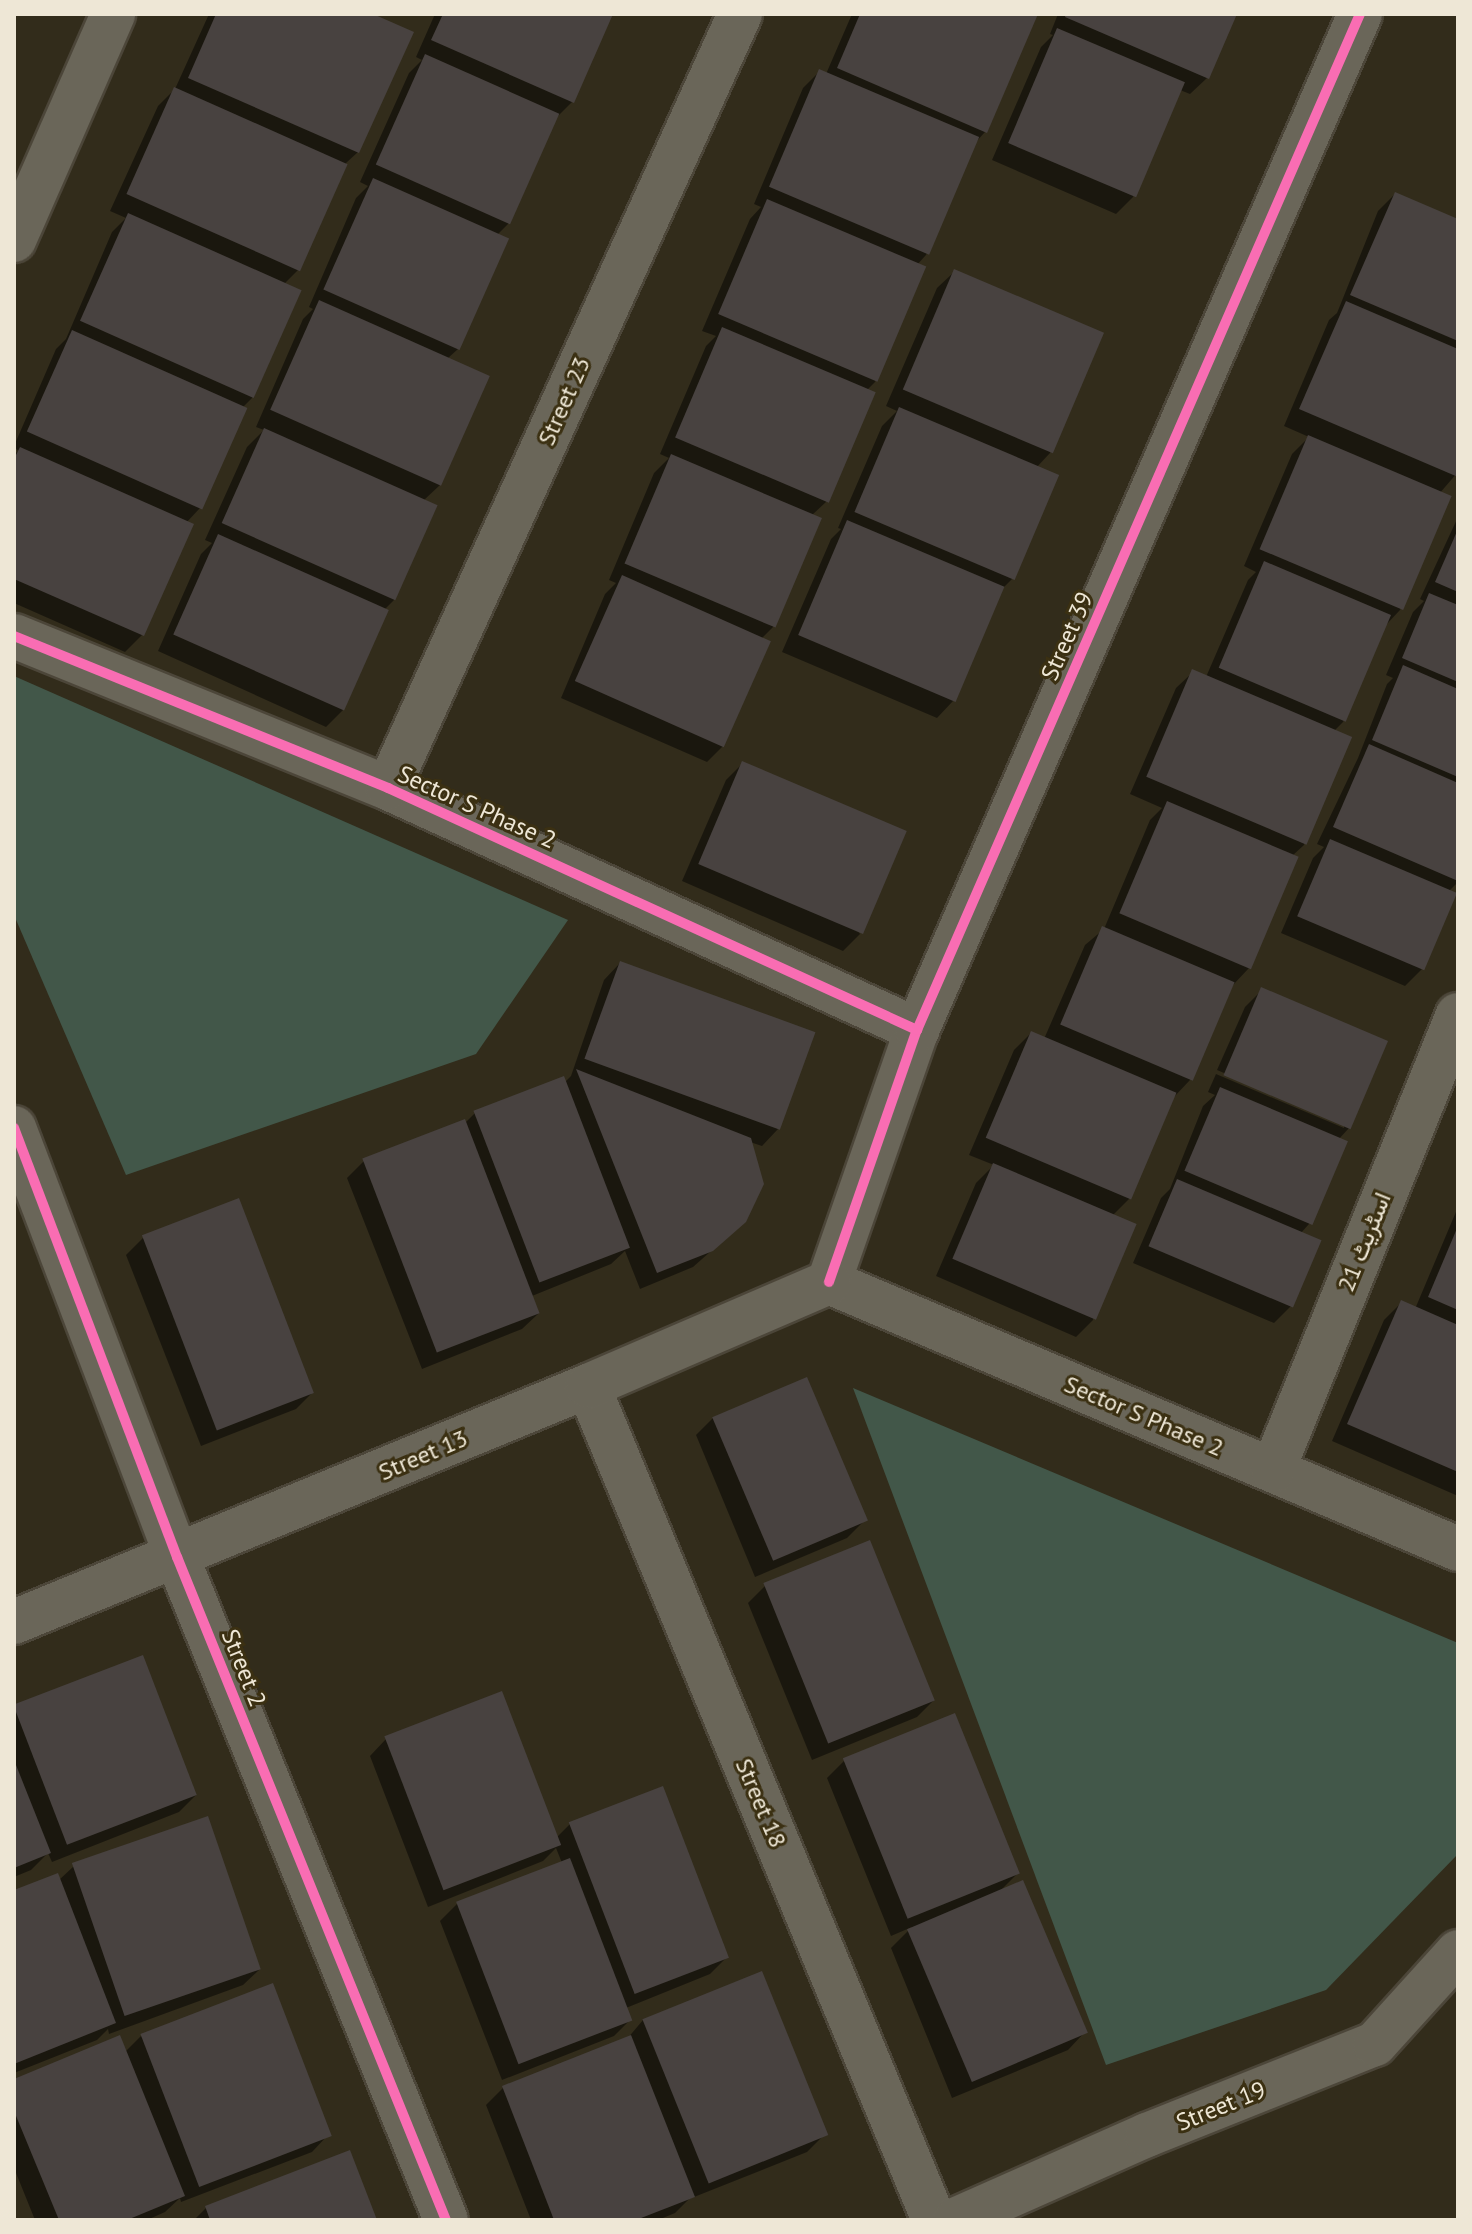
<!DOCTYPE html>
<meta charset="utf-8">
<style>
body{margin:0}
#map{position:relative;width:1472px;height:2234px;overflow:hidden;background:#322c1b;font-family:"PT Sans",Vazirmatn,sans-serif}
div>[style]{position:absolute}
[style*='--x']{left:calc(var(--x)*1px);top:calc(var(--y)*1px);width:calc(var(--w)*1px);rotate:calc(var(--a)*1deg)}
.green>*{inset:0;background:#425749}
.shadow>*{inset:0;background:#0007}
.building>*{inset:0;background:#484240;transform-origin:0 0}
.roads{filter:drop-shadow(2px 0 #4c4639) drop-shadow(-2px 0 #4c4639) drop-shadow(0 2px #4c4639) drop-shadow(0 -2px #4c4639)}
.minor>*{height:44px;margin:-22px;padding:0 22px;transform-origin:22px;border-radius:22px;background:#6a6659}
.cycleway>*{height:10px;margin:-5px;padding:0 5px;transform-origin:5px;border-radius:5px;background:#f96db3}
span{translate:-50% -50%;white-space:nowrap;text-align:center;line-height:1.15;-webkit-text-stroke:6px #3b3012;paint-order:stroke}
.street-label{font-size:24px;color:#eee7d6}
.frame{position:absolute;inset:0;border:16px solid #eee7d6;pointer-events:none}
</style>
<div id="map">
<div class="green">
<i style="clip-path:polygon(14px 676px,568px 920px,476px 1054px,126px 1175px,14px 915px)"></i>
<i style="clip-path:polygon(853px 1388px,1458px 1643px,1458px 1854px,1326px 1990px,1106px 2065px)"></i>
</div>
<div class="shadow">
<i style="clip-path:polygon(209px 14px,368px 14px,358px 152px,346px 163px,298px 270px,284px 284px,252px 398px,242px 408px,245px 409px,200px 508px,186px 523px,142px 635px,125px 652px,14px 603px,14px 455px,18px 451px,14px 446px,56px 349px,66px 339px,112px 232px,126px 218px,110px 211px,158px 106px,175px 89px)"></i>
<i style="clip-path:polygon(435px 14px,611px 14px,572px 102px,555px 119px,508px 224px,496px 236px,458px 349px,447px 359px,440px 485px,423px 501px,394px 600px,383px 611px,343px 710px,326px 727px,158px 651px,201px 554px,212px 543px,205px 540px,247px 447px,264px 430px,256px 427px,303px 319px,313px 309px,309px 307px,356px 198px,368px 186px,360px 182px,409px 73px,422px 60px,416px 57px)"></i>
<i style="clip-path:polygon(852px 14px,1036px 14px,985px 132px,975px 143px,926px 255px,916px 266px,875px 382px,866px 391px,826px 502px,811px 516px,773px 627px,762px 638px,724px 745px,707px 762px,561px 698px,605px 594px,616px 583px,609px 580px,654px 473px,669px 458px,660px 454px,706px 346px,716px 336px,702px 331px,750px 219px,761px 207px,754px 204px,803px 88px,820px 71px,826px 74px)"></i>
<i style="clip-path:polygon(1058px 14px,1235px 14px,1207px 78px,1190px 94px,1180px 90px,1133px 197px,1116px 214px,992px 160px,1041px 47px,1053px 35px,1050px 34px)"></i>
<i style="clip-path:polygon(1395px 194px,1458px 222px,1458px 472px,1439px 494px,1400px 610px,1385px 626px,1343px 722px,1333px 732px,1304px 845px,1292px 856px,1249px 968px,1233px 985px,1190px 1080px,1174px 1097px,1129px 1199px,1111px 1217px,1093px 1320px,1076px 1337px,936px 1276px,976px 1183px,994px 1165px,969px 1155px,1014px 1050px,1031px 1033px,1044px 1039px,1085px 945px,1104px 929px,1150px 820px,1162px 808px,1130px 794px,1176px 688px,1193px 672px,1206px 677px,1248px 580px,1256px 572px,1244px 566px,1292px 454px,1309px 437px,1284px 426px,1329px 320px,1337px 313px,1378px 211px)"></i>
<i style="clip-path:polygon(954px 272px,1101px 335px,1050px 453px,1036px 468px,1012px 579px,1001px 590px,953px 701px,937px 718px,782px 652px,831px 539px,841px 529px,838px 528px,882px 426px,897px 411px,886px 406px,937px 288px)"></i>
<i style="clip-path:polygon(1458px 517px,1458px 882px,1448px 892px,1422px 969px,1405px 986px,1281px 933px,1313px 858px,1324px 847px,1317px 844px,1358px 758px,1387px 684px,1393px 678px,1386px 675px,1413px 612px,1424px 601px,1420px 599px)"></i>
<i style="clip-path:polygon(743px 763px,860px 934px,843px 951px,682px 881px,726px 780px)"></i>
<i style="clip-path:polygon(620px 963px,778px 1129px,762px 1146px,750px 1142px,745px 1221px,693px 1267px,640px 1289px,625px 1251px,611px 1264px,532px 1296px,539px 1313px,522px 1329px,422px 1369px,347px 1178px,364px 1161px,464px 1124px,475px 1113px,564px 1083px,571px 1076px,604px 980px)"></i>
<i style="clip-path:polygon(1262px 990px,1349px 1128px,1338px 1140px,1345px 1143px,1309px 1224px,1300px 1234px,1291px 1306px,1274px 1323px,1133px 1263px,1161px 1198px,1170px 1189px,1203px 1106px,1215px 1095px,1208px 1092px,1216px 1074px,1344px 1128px,1344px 1124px,1217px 1070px,1245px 1007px)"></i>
<i style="clip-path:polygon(1458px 1207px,1458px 1496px,1332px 1441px,1384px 1320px,1401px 1303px,1415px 1309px)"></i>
<i style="clip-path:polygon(143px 1238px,313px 1392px,296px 1409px,201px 1446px,126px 1255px)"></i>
<i style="clip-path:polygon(713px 1418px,864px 1521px,847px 1538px,755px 1577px,696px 1435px)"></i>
<i style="clip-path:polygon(765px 1586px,934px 1700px,917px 1717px,812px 1760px,748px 1603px)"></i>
<i style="clip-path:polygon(15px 1708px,196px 1795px,179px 1812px,52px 1862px,48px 1853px,31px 1870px,14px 1877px)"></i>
<i style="clip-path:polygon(386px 1739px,557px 1837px,570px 1824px,727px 1957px,710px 1974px,626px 2008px,631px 2019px,614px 2036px,502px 2080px,440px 1921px,457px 1904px,562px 1863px,556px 1848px,543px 1861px,428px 1907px,370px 1756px)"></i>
<i style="clip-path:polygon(844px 1761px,1018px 1873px,998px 1893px,1084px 2033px,1068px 2050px,952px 2098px,891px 1948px,912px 1927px,891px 1936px,827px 1778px)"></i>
<i style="clip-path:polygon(74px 1866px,260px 1969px,243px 1985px,109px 2034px,108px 2029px,97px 2040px,14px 2073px,14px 1892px,59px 1880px)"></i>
<i style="clip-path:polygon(761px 1973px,824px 2135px,807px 2152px,689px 2199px,675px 2213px,658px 2220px,531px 2220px,486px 2105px,503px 2088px,627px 2039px,643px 2020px)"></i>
<i style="clip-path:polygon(141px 2036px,328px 2135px,312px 2152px,181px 2202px,180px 2198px,165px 2212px,147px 2220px,35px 2220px,14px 2168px,14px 2081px,125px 2052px)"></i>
<i style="clip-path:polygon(206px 2208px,375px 2220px,194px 2220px)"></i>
</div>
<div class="building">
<i style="clip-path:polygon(216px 14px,373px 14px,414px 32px,359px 153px,188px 78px)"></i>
<i style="clip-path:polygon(443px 14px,613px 14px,574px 103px,431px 40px)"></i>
<i style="clip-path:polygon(860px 14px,1038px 14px,987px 133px,837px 68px)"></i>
<i style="clip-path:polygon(1066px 14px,1237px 14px,1209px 79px,1065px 17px)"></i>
<i style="left:1057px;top:28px;width:139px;height:125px;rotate:23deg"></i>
<i style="left:425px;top:54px;width:147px;height:121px;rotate:24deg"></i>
<i style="left:819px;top:69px;width:174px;height:128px;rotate:23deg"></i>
<i style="left:174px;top:87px;width:190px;height:117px;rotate:24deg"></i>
<i style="left:373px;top:178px;width:149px;height:122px;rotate:24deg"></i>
<i style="clip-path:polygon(1395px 192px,1458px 219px,1458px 341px,1350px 295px)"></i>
<i style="left:767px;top:199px;width:173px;height:125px;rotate:23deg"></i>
<i style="left:128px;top:213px;width:190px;height:118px;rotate:24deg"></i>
<i style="left:954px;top:269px;width:163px;height:131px;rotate:23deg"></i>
<i style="left:319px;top:300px;width:187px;height:120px;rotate:24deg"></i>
<i style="clip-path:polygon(1346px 301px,1458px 349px,1458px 477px,1299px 409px)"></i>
<i style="left:722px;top:327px;width:167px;height:120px;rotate:23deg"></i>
<i style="left:72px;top:330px;width:192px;height:111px;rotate:24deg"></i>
<i style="left:899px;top:407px;width:174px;height:114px;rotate:23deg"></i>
<i style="left:264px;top:428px;width:190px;height:104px;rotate:24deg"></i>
<i style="left:1308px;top:435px;width:156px;height:124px;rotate:23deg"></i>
<i style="clip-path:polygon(20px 447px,194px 524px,144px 636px,14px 579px,14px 459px)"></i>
<i style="left:671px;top:454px;width:164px;height:119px;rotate:23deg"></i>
<i style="left:847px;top:520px;width:171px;height:125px;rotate:23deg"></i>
<i style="clip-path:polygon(1458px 529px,1458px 592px,1435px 582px)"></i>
<i style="left:218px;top:534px;width:187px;height:110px;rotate:24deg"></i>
<i style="left:1264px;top:561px;width:138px;height:116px;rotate:23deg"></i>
<i style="left:622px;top:575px;width:163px;height:116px;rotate:24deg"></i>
<i style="clip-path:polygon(1429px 593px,1458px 605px,1458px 682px,1402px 658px)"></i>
<i style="clip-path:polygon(1403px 665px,1458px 689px,1458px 777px,1372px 740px)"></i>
<i style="left:1192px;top:669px;width:174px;height:117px;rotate:23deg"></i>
<i style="clip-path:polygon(1369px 744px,1458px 783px,1458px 881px,1333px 827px)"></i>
<i style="left:742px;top:761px;width:179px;height:112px;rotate:23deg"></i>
<i style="left:1167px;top:801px;width:143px;height:122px;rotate:23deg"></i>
<i style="left:1330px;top:839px;width:138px;height:84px;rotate:23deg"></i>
<i style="left:1102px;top:926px;width:144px;height:107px;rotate:23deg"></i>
<i style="left:620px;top:961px;width:208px;height:104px;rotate:20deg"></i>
<i style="left:1261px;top:987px;width:138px;height:96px;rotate:23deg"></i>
<i style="left:1031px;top:1031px;width:158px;height:116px;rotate:23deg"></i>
<i style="clip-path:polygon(576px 1069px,751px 1138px,764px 1184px,746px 1222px,713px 1251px,657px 1273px)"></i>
<i style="left:564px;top:1076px;width:184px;height:97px;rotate:69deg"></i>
<i style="left:1220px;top:1087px;width:139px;height:91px;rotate:23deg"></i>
<i style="left:465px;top:1119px;width:208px;height:110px;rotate:69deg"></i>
<i style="left:993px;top:1163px;width:156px;height:104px;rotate:23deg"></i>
<i style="left:1177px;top:1179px;width:157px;height:73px;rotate:23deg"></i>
<i style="left:239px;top:1198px;width:209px;height:104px;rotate:69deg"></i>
<i style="clip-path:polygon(1458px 1226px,1458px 1310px,1428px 1297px)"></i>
<i style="clip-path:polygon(1401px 1300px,1458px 1325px,1458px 1472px,1347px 1424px)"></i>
<i style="left:807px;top:1377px;width:156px;height:103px;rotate:67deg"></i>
<i style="left:870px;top:1540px;width:173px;height:115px;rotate:68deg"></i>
<i style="left:143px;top:1655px;width:150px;height:139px;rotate:69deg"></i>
<i style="left:502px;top:1691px;width:165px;height:126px;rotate:69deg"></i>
<i style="left:955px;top:1713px;width:173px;height:121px;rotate:68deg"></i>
<i style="clip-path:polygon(14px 1760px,51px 1853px,14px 1868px)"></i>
<i style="left:663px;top:1786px;width:184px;height:101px;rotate:69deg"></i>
<i style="left:208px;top:1816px;width:162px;height:144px;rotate:71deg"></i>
<i style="left:570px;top:1858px;width:174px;height:122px;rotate:69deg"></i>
<i style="clip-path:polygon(58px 1873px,116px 2023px,14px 2064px,14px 1890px)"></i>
<i style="left:1023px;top:1880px;width:166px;height:126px;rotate:67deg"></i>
<i style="left:762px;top:1971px;width:177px;height:129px;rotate:68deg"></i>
<i style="left:273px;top:1983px;width:164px;height:142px;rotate:69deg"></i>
<i style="clip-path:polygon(120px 2035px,185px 2196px,127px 2220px,59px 2220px,14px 2111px,14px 2079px)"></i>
<i style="clip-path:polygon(631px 2035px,695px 2197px,636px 2220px,554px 2220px,502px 2086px)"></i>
<i style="clip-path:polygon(350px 2150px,377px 2220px,210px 2220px,205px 2206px)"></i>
</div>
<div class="roads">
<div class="minor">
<i style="--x:14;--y:240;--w:247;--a:-66.3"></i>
<i style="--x:14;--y:636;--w:404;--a:22.1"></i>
<i style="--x:388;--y:788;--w:582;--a:24.58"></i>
<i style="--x:388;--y:788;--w:850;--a:-65.54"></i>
<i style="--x:14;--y:1128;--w:459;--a:69.2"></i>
<i style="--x:177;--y:1557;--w:715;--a:67.92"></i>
<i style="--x:829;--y:1282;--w:267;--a:-70.8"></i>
<i style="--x:917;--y:1030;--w:1108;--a:-66.44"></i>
<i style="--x:829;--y:1282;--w:683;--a:23"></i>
<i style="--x:588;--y:1386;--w:903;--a:67.47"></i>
<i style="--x:1273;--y:1470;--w:491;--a:-67.9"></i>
<i style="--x:14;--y:1622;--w:621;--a:-22.35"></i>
<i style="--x:588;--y:1386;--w:262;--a:-23.3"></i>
<i style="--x:955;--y:2220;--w:210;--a:-23.9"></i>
<i style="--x:1147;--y:2135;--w:245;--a:-21.8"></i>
<i style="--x:1375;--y:2044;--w:124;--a:-47.9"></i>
</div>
</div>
<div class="cycleway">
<i style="--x:14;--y:636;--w:404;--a:22.1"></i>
<i style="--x:388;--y:788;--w:582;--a:24.58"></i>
<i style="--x:14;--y:1128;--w:459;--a:69.2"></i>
<i style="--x:177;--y:1557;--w:715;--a:67.92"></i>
<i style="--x:829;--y:1282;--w:267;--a:-70.8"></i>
<i style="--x:917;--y:1030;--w:1108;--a:-66.44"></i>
</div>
<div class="street-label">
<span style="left:564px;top:401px;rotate:-66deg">Street 23</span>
<span style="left:1067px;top:636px;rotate:-66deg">Street 39</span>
<span style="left:477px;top:807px;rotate:24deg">Sector S Phase 2</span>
<span style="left:1364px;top:1242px;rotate:-68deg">اسٹریٹ 21</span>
<span style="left:1144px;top:1416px;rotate:23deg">Sector S Phase 2</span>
<span style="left:423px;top:1455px;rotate:-23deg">Street 13</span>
<span style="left:244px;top:1668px;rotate:68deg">Street 2</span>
<span style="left:761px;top:1803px;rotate:67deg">Street 18</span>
<span style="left:1221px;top:2106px;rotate:-22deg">Street 19</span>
</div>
<div class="frame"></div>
</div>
